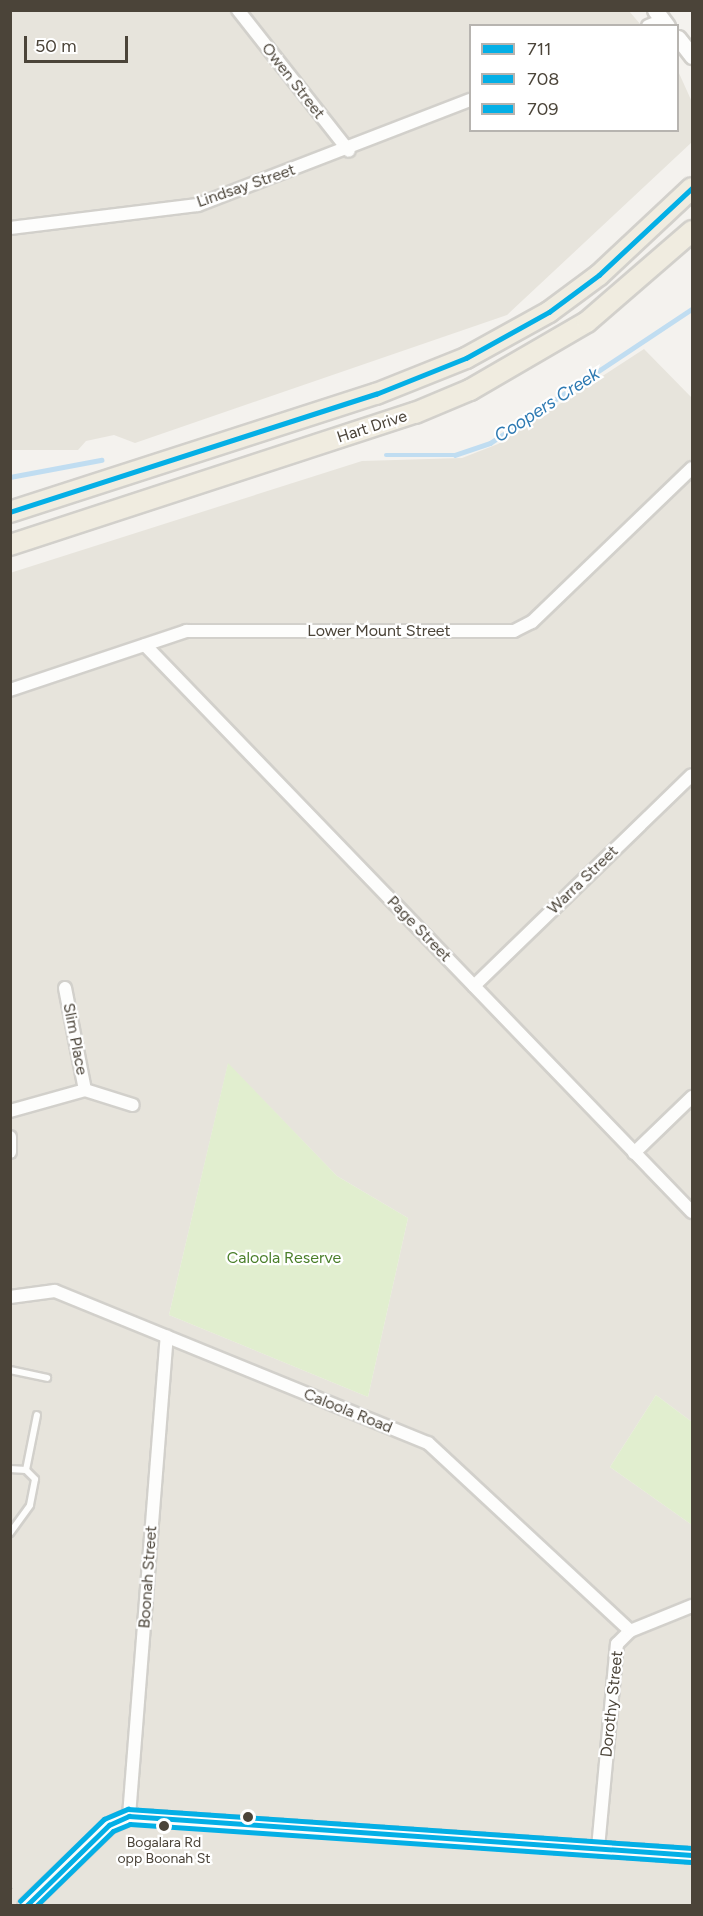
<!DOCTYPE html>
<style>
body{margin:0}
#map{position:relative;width:703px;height:1916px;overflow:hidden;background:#f4f2ee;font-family:Figtree,sans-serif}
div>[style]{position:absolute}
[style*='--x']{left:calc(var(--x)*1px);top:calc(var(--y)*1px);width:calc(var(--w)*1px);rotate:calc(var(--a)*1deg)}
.residential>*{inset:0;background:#e7e4dc}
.green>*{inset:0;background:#e1eecf}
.stream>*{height:4.5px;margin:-2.25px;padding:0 2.25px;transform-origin:2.25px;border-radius:2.25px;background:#c0ddf1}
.path>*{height:2px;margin-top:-1px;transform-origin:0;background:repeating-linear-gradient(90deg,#d3d2cc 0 3px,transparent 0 6px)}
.roads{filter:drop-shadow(2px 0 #d2d0cb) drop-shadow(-2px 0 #d2d0cb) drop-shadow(0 2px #d2d0cb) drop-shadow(0 -2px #d2d0cb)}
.service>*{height:6px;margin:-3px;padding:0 3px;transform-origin:3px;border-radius:3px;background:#fdfdfc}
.minor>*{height:12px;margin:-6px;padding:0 6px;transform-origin:6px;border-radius:6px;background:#fdfdfc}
.tertiary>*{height:15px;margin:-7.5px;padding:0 7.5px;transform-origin:7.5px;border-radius:7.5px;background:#fdfdfc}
.trunk>*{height:20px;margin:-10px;padding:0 10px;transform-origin:10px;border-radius:10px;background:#f0ece0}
.bus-1>*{height:4.5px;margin:-2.25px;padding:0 2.25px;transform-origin:2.25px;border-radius:2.25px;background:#04afe6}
.bus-2>*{height:4.5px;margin:-2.25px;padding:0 2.25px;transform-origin:2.25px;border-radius:2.25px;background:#04afe6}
.bus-3>*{height:4.5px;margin:-2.25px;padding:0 2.25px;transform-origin:2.25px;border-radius:2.25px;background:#04afe6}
.dots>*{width:16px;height:16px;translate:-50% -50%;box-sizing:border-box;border:3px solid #fff;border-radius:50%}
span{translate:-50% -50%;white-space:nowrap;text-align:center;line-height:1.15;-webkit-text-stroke:4.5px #fff;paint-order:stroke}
.bus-label{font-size:14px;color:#4b4439}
.street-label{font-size:16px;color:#4b4439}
.park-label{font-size:16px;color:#4a7f2a}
.water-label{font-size:18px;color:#2e7ab2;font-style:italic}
.frame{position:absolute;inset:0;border:12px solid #4b4439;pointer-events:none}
.legend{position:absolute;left:469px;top:24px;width:210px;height:108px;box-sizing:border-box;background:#fff;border:2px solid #b7b4b0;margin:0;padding:8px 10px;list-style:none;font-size:18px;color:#4b4439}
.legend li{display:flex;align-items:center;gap:12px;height:30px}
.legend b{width:30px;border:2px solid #b7b4b0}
.scale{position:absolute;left:24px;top:36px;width:104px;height:27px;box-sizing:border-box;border:3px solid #4b4439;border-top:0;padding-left:8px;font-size:18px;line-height:21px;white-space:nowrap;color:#4b4439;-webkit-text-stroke:4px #fff;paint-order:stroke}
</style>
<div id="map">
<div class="residential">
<i style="clip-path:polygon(10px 11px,629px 11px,641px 25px,470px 26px,470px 130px,678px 130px,678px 71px,692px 102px,692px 142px,507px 315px,135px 443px,114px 435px,86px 441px,78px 450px,11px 450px)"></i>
<i style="clip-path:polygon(evenodd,644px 349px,692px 398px,692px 1422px,656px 1395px,610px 1467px,692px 1525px,692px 1905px,11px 1905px,10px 573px,362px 461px,462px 458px,498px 444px,644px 349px,228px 1064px,337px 1176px,408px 1218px,368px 1397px,169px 1315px,228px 1064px)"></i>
</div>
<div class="green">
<i style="clip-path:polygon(228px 1063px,337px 1176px,408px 1218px,368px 1397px,169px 1315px)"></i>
<i style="clip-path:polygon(656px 1395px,692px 1422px,692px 1525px,610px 1467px)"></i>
</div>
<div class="stream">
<i style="--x:386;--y:455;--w:69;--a:0"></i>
<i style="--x:455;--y:455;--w:37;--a:-19"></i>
<i style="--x:490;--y:443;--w:242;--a:-33.6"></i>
<i style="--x:10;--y:477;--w:93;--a:-10.6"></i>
</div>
<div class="path">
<i style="--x:10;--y:1887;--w:4;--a:45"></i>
</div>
<div class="roads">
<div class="service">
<i style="--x:10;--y:1370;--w:38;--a:12"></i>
<i style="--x:10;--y:1469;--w:16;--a:4"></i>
<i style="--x:26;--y:1470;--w:56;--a:-78.7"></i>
<i style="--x:10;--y:1533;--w:34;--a:-54"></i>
<i style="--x:30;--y:1505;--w:26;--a:-79"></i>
<i style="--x:35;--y:1479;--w:13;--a:-135"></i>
</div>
<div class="minor">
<i style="--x:238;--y:10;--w:179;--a:51.8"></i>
<i style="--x:648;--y:26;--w:16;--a:-22"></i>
<i style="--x:10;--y:228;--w:189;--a:-7"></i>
<i style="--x:198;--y:205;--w:292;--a:-21.1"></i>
<i style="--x:145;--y:645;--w:788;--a:46.03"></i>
<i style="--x:10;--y:690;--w:186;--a:-18.5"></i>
<i style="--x:186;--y:631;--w:328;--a:0"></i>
<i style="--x:514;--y:631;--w:20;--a:-27"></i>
<i style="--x:532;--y:622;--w:222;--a:-43.9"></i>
<i style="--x:474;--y:986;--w:303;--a:-44.1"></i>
<i style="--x:65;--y:988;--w:104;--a:78.9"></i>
<i style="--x:10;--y:1111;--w:78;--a:-15.6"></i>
<i style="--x:85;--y:1090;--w:50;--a:17.4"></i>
<i style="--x:10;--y:1137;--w:15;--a:90"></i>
<i style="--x:634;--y:1153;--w:81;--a:-44"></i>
<i style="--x:10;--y:1297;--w:45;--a:-7.6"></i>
<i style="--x:55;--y:1291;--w:403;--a:22.2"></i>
<i style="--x:428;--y:1443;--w:276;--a:42.9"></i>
<i style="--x:129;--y:1816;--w:481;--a:-85.5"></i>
<i style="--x:598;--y:1848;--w:205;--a:-84.7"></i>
<i style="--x:617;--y:1644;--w:18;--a:-45"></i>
<i style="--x:630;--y:1631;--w:67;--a:-22"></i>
</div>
<div class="tertiary">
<i style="--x:655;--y:10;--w:20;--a:53"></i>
<i style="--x:678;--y:38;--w:23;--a:52"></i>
<i style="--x:25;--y:1906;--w:117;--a:-44"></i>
<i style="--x:109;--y:1825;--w:22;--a:-24"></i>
<i style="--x:129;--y:1816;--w:564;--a:3.96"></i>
</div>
<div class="trunk">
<i style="--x:10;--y:512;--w:385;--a:-17.9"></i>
<i style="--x:376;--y:394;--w:97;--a:-21.8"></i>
<i style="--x:466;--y:358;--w:95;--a:-29"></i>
<i style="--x:549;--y:312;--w:62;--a:-36.5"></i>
<i style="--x:599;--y:275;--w:127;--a:-43.1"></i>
<i style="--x:10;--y:545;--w:426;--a:-18.1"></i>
<i style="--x:415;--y:413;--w:60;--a:-22.7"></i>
<i style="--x:470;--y:390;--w:135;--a:-30.2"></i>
<i style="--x:587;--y:322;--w:139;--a:-40.9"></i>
</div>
</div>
<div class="bus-1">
<i style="--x:10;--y:512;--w:385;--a:-17.9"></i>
<i style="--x:376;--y:394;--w:97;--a:-21.8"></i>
<i style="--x:466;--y:358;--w:95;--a:-29"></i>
<i style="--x:549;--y:312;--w:62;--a:-36.5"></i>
<i style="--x:599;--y:275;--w:127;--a:-43.1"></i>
<i style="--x:26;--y:1906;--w:116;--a:-44.3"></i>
<i style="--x:109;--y:1825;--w:22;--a:-24"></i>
<i style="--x:129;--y:1816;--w:564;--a:3.96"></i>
</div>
<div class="bus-2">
<i style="--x:36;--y:1906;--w:107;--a:-44.2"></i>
<i style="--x:113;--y:1831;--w:18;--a:-22"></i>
<i style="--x:130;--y:1824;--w:562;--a:3.88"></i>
</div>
<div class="bus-3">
<i style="--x:20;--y:1901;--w:117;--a:-44.3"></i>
<i style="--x:104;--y:1819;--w:26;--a:-23"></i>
<i style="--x:128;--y:1809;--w:565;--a:3.96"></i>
</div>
<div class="dots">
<i style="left:248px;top:1817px;background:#4b4439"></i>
<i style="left:164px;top:1826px;background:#4b4439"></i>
</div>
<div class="bus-label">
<span style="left:164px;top:1851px">Bogalara Rd<br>opp Boonah St</span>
</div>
<div class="street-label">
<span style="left:293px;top:81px;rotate:52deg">Owen Street</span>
<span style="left:246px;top:186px;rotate:-19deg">Lindsay Street</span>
<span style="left:372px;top:427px;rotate:-18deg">Hart Drive</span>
<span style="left:379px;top:631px">Lower Mount Street</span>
<span style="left:583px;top:880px;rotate:-44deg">Warra Street</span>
<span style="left:419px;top:929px;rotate:46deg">Page Street</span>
<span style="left:75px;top:1039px;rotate:79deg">Slim Place</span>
<span style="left:348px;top:1411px;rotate:22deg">Caloola Road</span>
<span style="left:148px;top:1577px;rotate:-86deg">Boonah Street</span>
<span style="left:612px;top:1704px;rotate:-84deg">Dorothy Street</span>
</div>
<div class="park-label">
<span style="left:284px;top:1258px">Caloola Reserve</span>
</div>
<div class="water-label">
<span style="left:547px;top:405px;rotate:-33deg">Coopers Creek</span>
</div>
<div class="frame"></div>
<ul class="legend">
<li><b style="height:8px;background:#04afe6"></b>711</li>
<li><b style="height:8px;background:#04afe6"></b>708</li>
<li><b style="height:8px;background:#04afe6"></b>709</li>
</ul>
<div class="scale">50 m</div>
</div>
